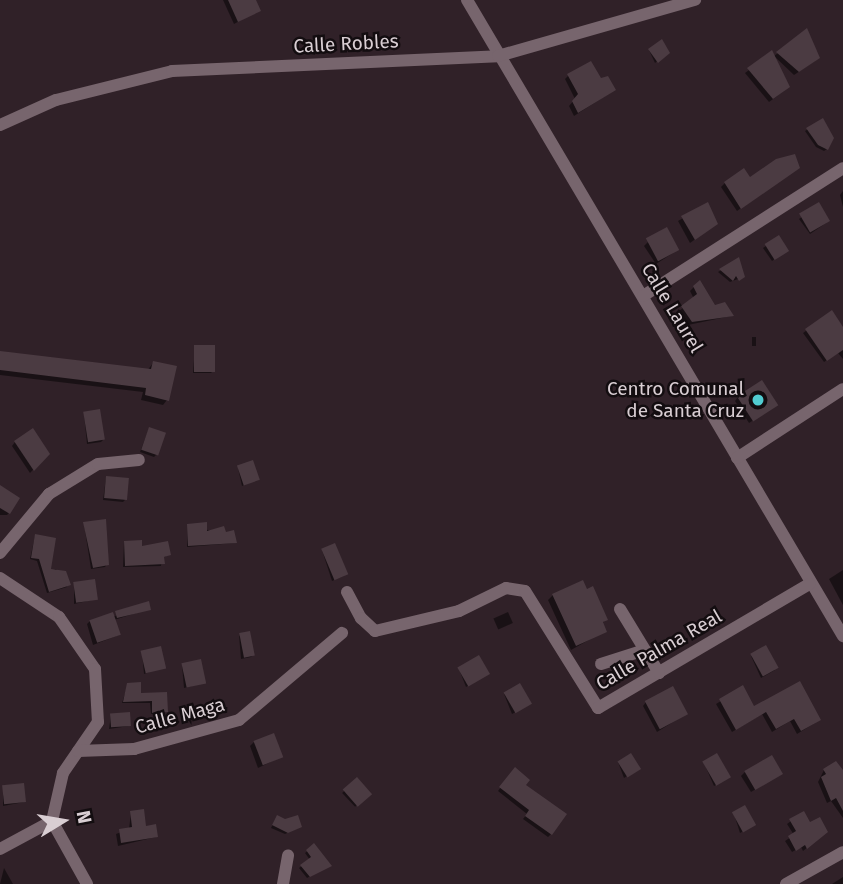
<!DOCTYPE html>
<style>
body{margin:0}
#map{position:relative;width:843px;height:884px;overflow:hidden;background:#302128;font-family:"Fira Sans",sans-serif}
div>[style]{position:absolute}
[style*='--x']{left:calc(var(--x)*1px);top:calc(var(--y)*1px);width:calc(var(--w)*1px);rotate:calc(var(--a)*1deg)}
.shadow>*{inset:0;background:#0007;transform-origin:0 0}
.building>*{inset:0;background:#4b3b42;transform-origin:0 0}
.street>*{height:12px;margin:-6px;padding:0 6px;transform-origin:6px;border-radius:6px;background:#77656d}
.dots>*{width:19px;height:19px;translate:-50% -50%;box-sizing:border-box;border:4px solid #130d10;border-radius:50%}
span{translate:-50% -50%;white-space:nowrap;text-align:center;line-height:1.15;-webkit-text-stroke:5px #130d10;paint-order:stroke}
.street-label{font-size:19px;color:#d9ced3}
.poi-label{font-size:19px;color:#d9ced3}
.right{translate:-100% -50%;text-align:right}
.north{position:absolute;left:28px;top:786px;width:70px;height:70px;-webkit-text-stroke:5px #130d10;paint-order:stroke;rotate:79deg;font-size:19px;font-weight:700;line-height:28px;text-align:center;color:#d9ced3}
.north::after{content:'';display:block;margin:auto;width:24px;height:32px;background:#d9ced3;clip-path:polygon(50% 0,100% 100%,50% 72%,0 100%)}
</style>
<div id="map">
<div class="shadow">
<i style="clip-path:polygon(223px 0,254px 0,259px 10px,234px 24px)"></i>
<i style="clip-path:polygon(649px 50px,668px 52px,655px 63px)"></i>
<i style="clip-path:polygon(772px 53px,784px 91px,769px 102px,745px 73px)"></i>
<i style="clip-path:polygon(778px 53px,815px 61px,794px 75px,774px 56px)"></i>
<i style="clip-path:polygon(569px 75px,610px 93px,574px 116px,569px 106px,575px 99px,565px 79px)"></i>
<i style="clip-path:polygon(822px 120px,827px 149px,824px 151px,816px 147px,805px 131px)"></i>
<i style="clip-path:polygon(794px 171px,737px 211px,721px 187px,725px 183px)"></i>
<i style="clip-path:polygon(843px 191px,843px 207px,840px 195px)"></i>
<i style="clip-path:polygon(707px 204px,712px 227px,690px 243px,678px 221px)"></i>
<i style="clip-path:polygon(818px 205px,826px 223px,810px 234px,799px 219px)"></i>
<i style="clip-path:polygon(778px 238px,785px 252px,772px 261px,763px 248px)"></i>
<i style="clip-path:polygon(648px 242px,673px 253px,656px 264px,644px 246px)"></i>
<i style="clip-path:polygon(738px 260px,743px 277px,730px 282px,718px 272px)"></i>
<i style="clip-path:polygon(694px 287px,714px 307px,731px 316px,688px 325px,679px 311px,694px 299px,690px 291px)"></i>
<i style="clip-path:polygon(831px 313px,843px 333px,843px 359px,838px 353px,824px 362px,803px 333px)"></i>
<i style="left:752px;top:337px;width:4px;height:9px"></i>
<i style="clip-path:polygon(195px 347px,213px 371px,211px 373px,193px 373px)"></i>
<i style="clip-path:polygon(0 354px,147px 371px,153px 363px,167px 400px,163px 405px,141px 400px,143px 392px,0 375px)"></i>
<i style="clip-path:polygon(738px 397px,772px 408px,749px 423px,735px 401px)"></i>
<i style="clip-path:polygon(84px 414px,103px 440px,101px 442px,87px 444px)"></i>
<i style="clip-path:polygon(148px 431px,156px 455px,154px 457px,140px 452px)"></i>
<i style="clip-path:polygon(15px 442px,48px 454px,30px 473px,12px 446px)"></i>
<i style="clip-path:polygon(238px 468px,258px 479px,242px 486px)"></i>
<i style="clip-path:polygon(106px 478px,125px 500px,123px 502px,103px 500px)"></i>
<i style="clip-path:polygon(0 489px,9px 513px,7px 515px,0 515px)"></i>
<i style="clip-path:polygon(84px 524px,107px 564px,105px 567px,91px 569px)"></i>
<i style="clip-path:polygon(188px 525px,224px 534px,235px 543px,187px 547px)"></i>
<i style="clip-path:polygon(35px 536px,49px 571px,56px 569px,67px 587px,47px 593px,37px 561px,30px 559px)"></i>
<i style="clip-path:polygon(124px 542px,140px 548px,169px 555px,162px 558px,161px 566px,123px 567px)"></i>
<i style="clip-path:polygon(322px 550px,346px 574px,344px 576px,332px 581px)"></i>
<i style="clip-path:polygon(843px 570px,843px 605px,829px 579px)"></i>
<i style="clip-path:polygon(74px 585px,96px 599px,74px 604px)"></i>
<i style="clip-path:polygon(586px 591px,606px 619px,602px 624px,605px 631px,571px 650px,548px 600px,553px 595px)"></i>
<i style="clip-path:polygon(149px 609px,114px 620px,119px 635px,93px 645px,87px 624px,90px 621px)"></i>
<i style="left:508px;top:612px;width:12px;height:16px;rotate:66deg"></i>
<i style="clip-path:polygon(239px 635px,253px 655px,251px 657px,241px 659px)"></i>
<i style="clip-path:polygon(142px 652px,164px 667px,144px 674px)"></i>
<i style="clip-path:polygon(751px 656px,775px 670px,761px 678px)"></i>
<i style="clip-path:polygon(182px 665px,204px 683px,184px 688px)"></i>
<i style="clip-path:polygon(459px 669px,486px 675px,466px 687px)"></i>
<i style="clip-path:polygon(128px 684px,139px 695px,165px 694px,166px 711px,151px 714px,150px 703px,122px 703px)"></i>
<i style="clip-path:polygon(742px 688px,754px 708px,815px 723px,797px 734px,790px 721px,772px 732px,762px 714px,732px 732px,716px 704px)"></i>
<i style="clip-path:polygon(504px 694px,527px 706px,512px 714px)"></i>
<i style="clip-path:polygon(646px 702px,686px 714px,657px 732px,643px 706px)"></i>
<i style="clip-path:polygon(111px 715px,129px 726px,109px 729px)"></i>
<i style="clip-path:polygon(254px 742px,281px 757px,258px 768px,250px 746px)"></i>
<i style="clip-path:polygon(618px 762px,636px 770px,624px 778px)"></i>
<i style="clip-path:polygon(704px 763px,726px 779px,714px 786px)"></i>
<i style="clip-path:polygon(824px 770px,843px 776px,843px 818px,831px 801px,827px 803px,818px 782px)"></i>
<i style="clip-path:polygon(512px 772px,551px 834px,548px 837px,523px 819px,527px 814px,498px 791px)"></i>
<i style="clip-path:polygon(745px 772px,781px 774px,751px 792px,741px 776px)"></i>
<i style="left:356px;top:780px;width:19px;height:19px;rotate:47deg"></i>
<i style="clip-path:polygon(3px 787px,24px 802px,3px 806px)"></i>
<i style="clip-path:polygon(131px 813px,156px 837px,118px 846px,116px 834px,129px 829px)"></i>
<i style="clip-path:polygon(734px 814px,751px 827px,740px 833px)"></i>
<i style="clip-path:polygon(275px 820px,300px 827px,285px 834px,271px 828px)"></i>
<i style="clip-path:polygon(791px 821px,809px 824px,823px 835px,803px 851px,801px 847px,792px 852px,785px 841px,794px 835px,787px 824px)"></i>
<i style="clip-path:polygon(314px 846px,329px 866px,307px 878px,299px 868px,310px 860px,305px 853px)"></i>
<i style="clip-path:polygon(4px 868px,13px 884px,0 884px)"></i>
<i style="clip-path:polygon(843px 877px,843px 884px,832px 884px)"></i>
</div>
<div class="building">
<i style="clip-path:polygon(228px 0,256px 0,261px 11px,238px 22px)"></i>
<i style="clip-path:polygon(807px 28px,820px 58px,799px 72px,776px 52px)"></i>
<i style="clip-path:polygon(662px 39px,670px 53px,658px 63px,648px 49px)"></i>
<i style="clip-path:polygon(772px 50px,790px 87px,773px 99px,747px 68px)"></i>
<i style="clip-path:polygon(591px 61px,601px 78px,608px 76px,616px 90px,578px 113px,572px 101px,578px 94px,567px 74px)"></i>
<i style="clip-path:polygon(823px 118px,834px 138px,828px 150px,818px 145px,806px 128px)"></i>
<i style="clip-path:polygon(795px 154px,800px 168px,741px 209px,724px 182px,744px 168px,750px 177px,776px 159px)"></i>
<i style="clip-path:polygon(708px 202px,718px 224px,695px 240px,681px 216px)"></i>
<i style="left:819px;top:202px;width:22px;height:23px;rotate:60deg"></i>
<i style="left:667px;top:227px;width:26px;height:24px;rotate:62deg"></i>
<i style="left:779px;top:235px;width:19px;height:17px;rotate:58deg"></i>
<i style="clip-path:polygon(739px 257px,745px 277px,739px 281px,736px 276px,733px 281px,719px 269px)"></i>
<i style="clip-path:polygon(700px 280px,715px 305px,725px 302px,734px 316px,692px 322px,681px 306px,697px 294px,693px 286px)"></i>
<i style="clip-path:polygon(832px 310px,843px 327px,843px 350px,827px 361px,805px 329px)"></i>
<i style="left:194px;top:345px;width:21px;height:27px"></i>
<i style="clip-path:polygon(0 351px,151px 369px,153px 361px,177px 366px,169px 401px,145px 395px,146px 388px,0 370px)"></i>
<i style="left:762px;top:380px;width:30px;height:30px;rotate:57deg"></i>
<i style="left:100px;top:409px;width:31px;height:17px;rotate:81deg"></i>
<i style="left:149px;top:427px;width:18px;height:24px;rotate:19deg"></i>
<i style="clip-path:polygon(33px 428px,50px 454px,34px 471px,14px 441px)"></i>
<i style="left:253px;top:460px;width:21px;height:17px;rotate:71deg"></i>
<i style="left:106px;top:476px;width:23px;height:22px;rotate:5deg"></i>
<i style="clip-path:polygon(0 485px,20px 498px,10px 514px,0 508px)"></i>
<i style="clip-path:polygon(106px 519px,109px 565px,93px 568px,83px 522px)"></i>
<i style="clip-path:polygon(207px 522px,207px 531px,224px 526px,226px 532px,234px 530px,237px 543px,188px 546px,187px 524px)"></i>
<i style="clip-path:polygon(35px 534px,56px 538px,51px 569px,66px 571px,71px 585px,49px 592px,39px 559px,31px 558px)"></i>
<i style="clip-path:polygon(142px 540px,142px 546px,168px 541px,171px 555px,164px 557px,165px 564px,125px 566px,124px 541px)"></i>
<i style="left:335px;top:543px;width:34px;height:15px;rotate:67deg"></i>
<i style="left:95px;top:579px;width:21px;height:22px;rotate:82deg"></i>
<i style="clip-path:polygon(583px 580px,587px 589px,593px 586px,608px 620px,603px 622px,607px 632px,576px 646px,552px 594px)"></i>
<i style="clip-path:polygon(149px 601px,151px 610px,117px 618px,115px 611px)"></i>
<i style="left:113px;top:612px;width:24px;height:25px;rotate:71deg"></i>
<i style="left:250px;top:631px;width:25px;height:11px;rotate:79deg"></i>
<i style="left:766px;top:645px;width:26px;height:18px;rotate:61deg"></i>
<i style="left:161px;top:646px;width:23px;height:21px;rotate:77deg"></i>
<i style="left:479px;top:655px;width:22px;height:25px;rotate:60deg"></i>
<i style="left:201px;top:659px;width:25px;height:20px;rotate:78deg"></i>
<i style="clip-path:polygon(800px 681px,821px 720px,801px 731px,794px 719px,776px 729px,766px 712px,736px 730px,719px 699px,743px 685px,754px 706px)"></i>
<i style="clip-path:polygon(141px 682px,141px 693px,167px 692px,168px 712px,152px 713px,152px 701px,123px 702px,127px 683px)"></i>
<i style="left:520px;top:683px;width:24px;height:19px;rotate:60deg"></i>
<i style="left:673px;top:686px;width:32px;height:32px;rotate:62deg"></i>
<i style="left:130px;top:712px;width:14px;height:20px;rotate:86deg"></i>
<i style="left:274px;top:733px;width:26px;height:22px;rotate:69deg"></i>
<i style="left:631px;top:753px;width:19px;height:16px;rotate:58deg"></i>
<i style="left:717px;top:753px;width:28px;height:17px;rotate:60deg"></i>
<i style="left:772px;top:755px;width:22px;height:32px;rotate:60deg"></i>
<i style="clip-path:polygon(836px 761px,843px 770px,843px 811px,836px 798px,831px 801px,821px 777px,826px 774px,823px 769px)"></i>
<i style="clip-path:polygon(515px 767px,530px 780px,526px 785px,567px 814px,552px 835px,525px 816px,529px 810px,499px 787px)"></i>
<i style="left:357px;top:777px;width:23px;height:19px;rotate:49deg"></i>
<i style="left:24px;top:783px;width:19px;height:22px;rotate:84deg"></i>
<i style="left:745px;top:805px;width:23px;height:15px;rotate:61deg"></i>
<i style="clip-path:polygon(144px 809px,146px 826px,156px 824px,158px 837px,121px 843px,119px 829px,132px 827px,130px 811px)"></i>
<i style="clip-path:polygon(804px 811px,810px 822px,820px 817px,828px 832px,807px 849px,805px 845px,796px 851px,788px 836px,796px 831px,789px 819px)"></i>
<i style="clip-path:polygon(277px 815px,285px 819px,298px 815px,302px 827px,288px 833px,272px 825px)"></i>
<i style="clip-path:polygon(314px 843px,332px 866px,310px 877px,300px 865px,311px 857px,306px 850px)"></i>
</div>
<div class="street">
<i style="--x:467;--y:0;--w:739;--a:59.41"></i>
<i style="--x:0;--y:125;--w:61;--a:-24.1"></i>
<i style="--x:56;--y:100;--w:120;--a:-14"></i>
<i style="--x:172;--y:71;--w:326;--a:-2.6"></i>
<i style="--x:498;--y:56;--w:205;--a:-15.9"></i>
<i style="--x:643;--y:296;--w:237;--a:-32.6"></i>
<i style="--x:737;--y:458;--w:126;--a:-33.1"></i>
<i style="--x:0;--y:553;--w:77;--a:-50.3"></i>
<i style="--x:49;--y:494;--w:57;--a:-31.5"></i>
<i style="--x:98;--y:464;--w:41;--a:-5.6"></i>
<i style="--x:0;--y:578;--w:71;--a:33.5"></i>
<i style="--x:59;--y:617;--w:63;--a:55.3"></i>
<i style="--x:95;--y:669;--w:53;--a:86.8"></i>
<i style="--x:98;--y:722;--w:62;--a:124.5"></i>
<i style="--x:63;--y:773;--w:49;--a:102.9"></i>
<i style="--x:52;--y:821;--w:72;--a:60.9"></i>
<i style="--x:347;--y:592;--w:30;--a:62"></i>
<i style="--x:361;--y:618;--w:19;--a:43"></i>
<i style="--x:375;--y:631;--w:86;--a:-13.4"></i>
<i style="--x:459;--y:611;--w:52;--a:-26.1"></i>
<i style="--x:506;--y:588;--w:19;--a:9"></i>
<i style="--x:525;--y:591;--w:138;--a:58"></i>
<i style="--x:598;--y:708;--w:245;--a:-30.4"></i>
<i style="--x:620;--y:609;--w:75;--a:58.6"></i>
<i style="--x:601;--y:664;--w:46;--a:-17.7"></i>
<i style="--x:78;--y:751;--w:56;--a:-2"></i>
<i style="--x:134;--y:749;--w:109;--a:-15.4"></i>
<i style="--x:239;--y:720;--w:135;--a:-40.2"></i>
<i style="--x:0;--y:849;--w:59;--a:-28.3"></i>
<i style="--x:283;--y:884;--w:29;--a:-80"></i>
<i style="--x:786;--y:884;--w:65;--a:-29.3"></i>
</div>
<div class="dots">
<i style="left:758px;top:400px;background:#51ccd1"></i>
</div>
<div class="street-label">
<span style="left:346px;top:44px;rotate:-3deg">Calle Robles</span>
<span style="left:672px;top:308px;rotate:59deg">Calle Laurel</span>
<span style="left:659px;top:650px;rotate:-30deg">Calle Palma Real</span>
<span style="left:180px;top:716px;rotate:-15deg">Calle Maga</span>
</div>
<div class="poi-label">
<span class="right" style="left:744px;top:400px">Centro Comunal<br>de Santa Cruz</span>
</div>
<div class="north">N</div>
</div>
